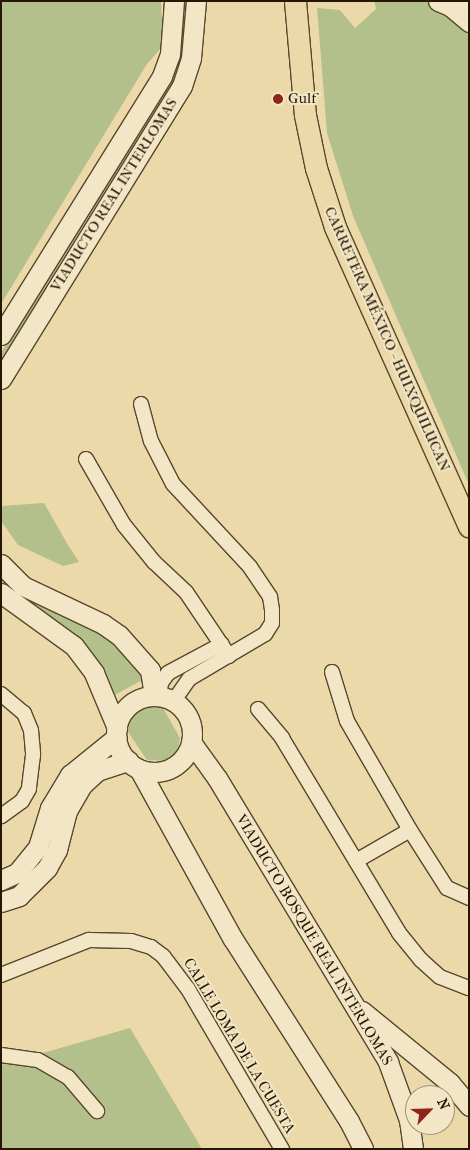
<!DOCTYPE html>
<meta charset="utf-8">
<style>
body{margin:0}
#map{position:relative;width:470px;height:1150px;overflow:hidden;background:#ecd9a9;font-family:"IM FELL French Canon",serif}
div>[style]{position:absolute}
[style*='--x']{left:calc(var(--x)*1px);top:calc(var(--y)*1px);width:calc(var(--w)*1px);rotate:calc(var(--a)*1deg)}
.green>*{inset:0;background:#b4c08b}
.roads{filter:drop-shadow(1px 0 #58472c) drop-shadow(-1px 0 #58472c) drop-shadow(0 1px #58472c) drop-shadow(0 -1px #58472c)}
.street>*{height:14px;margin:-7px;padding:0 7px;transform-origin:7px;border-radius:7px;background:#f3e6c7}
.secondary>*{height:19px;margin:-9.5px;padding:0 9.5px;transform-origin:9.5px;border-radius:9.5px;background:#f3e6c7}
.secondary>.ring{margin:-9.5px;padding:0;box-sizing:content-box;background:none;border:19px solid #f3e6c7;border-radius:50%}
.primary>*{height:21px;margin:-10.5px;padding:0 10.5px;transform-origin:10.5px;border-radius:10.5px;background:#ecd9a9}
.dots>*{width:14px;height:14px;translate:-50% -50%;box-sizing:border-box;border:2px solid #f3e6c7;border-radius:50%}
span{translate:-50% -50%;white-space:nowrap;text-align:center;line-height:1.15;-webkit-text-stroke:4px #f3e6c7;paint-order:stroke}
.poi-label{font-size:15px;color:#261602}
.left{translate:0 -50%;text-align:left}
.street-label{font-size:15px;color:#261602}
.frame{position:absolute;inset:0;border:2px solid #261602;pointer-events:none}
.north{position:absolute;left:405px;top:1085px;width:50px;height:50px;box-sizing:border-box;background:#f3e6c7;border:1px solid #a19378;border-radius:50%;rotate:66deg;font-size:14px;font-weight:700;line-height:20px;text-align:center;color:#261602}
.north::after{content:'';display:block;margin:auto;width:18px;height:22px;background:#8f2418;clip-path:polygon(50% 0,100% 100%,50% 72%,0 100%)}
</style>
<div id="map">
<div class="green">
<i style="clip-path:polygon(1px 1px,161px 1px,163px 46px,147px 64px,1px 304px)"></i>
<i style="clip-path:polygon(181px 1px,187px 1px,182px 59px,173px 85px,1px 362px,1px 353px,169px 83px)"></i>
<i style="clip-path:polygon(374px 1px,469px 1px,469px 485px,353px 216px,327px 133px,317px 8px,340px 10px,355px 28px,376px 9px)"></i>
<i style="clip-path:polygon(44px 503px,68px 545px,79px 562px,63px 566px,18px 545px,1px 521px,1px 506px)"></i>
<i style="clip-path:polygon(1px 578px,15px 592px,96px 629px,128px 657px,144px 679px,115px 695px,103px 672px,1px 585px)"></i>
<i style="clip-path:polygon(142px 703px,163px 708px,180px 738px,178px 751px,168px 761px,147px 760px,128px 732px,131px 712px)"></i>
<i style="clip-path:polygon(130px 1028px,202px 1149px,1px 1149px,1px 1065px)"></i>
</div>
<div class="roads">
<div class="street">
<i style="--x:141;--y:404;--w:38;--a:75"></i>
<i style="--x:151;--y:441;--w:48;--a:62.9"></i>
<i style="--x:173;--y:484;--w:113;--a:47.1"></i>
<i style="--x:250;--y:567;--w:36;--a:56"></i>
<i style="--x:270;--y:597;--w:13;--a:81"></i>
<i style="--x:272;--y:610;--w:13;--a:90"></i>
<i style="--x:272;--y:623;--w:13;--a:122"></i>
<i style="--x:265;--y:634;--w:88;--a:149.4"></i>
<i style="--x:189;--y:679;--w:28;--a:125"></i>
<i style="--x:86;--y:459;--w:76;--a:60.1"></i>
<i style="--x:124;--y:525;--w:48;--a:51"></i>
<i style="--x:154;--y:562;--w:44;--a:43.2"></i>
<i style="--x:186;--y:592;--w:77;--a:56.1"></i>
<i style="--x:332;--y:672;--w:51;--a:73"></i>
<i style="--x:347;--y:721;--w:126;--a:60"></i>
<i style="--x:410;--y:830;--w:69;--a:57.5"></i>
<i style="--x:447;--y:888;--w:24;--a:24"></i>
<i style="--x:1;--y:694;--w:30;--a:40"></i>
<i style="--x:24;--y:713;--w:18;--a:68"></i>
<i style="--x:31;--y:730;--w:25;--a:85"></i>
<i style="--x:33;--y:755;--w:34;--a:97"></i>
<i style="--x:29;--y:789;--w:14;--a:120"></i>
<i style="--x:22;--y:801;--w:26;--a:144"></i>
<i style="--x:159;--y:697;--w:14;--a:-82"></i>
<i style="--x:161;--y:683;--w:12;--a:-55"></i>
<i style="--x:168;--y:673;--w:61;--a:-28.2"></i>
<i style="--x:258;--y:709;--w:38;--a:50"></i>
<i style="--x:282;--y:738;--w:227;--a:59"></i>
<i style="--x:399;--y:933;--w:35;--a:51"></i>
<i style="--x:421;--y:960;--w:25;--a:42"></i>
<i style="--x:440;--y:977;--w:31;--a:21"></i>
<i style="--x:356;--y:861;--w:62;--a:-29.9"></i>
<i style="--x:1;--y:975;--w:95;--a:-21.7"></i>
<i style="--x:89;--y:940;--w:42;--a:1.4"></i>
<i style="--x:131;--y:941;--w:21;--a:17"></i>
<i style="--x:151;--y:947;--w:15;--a:37"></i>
<i style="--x:163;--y:956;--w:41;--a:52.9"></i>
<i style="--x:188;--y:989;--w:186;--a:59.6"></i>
<i style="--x:1;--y:1055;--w:37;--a:8"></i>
<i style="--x:38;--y:1060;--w:34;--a:30"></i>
<i style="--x:68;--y:1077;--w:45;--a:49.5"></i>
</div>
<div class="secondary">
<i style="--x:438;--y:1;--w:13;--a:23"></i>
<i style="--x:450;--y:6;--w:15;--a:-20"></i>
<i style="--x:450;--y:6;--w:25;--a:40"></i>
<i style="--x:1;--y:335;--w:305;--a:-58.1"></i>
<i style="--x:162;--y:76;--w:23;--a:-70"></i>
<i style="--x:170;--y:54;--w:53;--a:-85.7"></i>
<i style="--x:1;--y:379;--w:344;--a:-58.3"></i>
<i style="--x:182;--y:86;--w:29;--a:-72"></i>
<i style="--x:191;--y:58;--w:57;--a:-85"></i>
<i style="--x:1;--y:564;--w:31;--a:45"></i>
<i style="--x:23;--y:586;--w:89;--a:25.4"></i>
<i style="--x:103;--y:624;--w:19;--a:35"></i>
<i style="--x:119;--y:635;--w:47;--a:48.5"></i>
<i style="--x:150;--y:670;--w:26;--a:81"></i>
<i style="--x:1;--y:593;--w:90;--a:36"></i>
<i style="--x:74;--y:646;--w:34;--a:53"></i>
<i style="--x:94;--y:673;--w:60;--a:67.3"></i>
<i class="ring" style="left:116px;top:696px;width:57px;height:57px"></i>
<i style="--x:191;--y:742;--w:44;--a:54.2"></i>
<i style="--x:217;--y:778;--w:332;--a:58.9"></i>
<i style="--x:388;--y:1062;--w:62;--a:70.1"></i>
<i style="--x:409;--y:1120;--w:29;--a:82"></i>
<i style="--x:139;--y:769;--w:194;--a:61.1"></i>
<i style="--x:233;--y:939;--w:216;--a:57.5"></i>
<i style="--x:349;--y:1121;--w:31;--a:63"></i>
<i style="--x:1;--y:880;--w:17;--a:-24"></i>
<i style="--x:17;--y:873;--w:33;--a:-51"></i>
<i style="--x:38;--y:847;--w:41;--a:-72.9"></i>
<i style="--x:50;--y:808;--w:39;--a:-59"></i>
<i style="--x:70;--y:775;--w:60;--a:-39"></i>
<i style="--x:1;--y:902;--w:19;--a:-18"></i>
<i style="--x:19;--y:896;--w:40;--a:-45"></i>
<i style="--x:47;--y:868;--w:21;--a:-61"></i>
<i style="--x:57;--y:850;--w:40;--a:-75.6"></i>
<i style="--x:67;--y:811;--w:30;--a:-60"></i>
<i style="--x:82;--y:785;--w:21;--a:-43"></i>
<i style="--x:97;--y:771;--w:33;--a:-18"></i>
<i style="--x:362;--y:1011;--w:114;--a:39.3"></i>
<i style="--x:450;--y:1083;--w:30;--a:50"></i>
</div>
<div class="primary">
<i style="--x:295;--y:1;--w:114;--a:85"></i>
<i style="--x:305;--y:115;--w:54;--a:78.3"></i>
<i style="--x:316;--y:168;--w:62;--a:72.1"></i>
<i style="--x:335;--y:227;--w:328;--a:65.9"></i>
</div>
</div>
<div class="dots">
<i style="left:278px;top:99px;background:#8f2418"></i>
</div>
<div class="poi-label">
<span class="left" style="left:288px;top:99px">Gulf</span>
</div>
<div class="street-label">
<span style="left:114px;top:195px;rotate:-58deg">VIADUCTO REAL INTERLOMAS</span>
<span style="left:387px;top:339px;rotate:66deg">CARRETERA MÉXICO - HUIXQUILUCAN</span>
<span style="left:314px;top:940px;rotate:59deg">VIADUCTO BOSQUE REAL INTERLOMAS</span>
<span style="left:239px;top:1046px;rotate:59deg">CALLE LOMA DE LA CUESTA</span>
</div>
<div class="frame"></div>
<div class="north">N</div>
</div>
